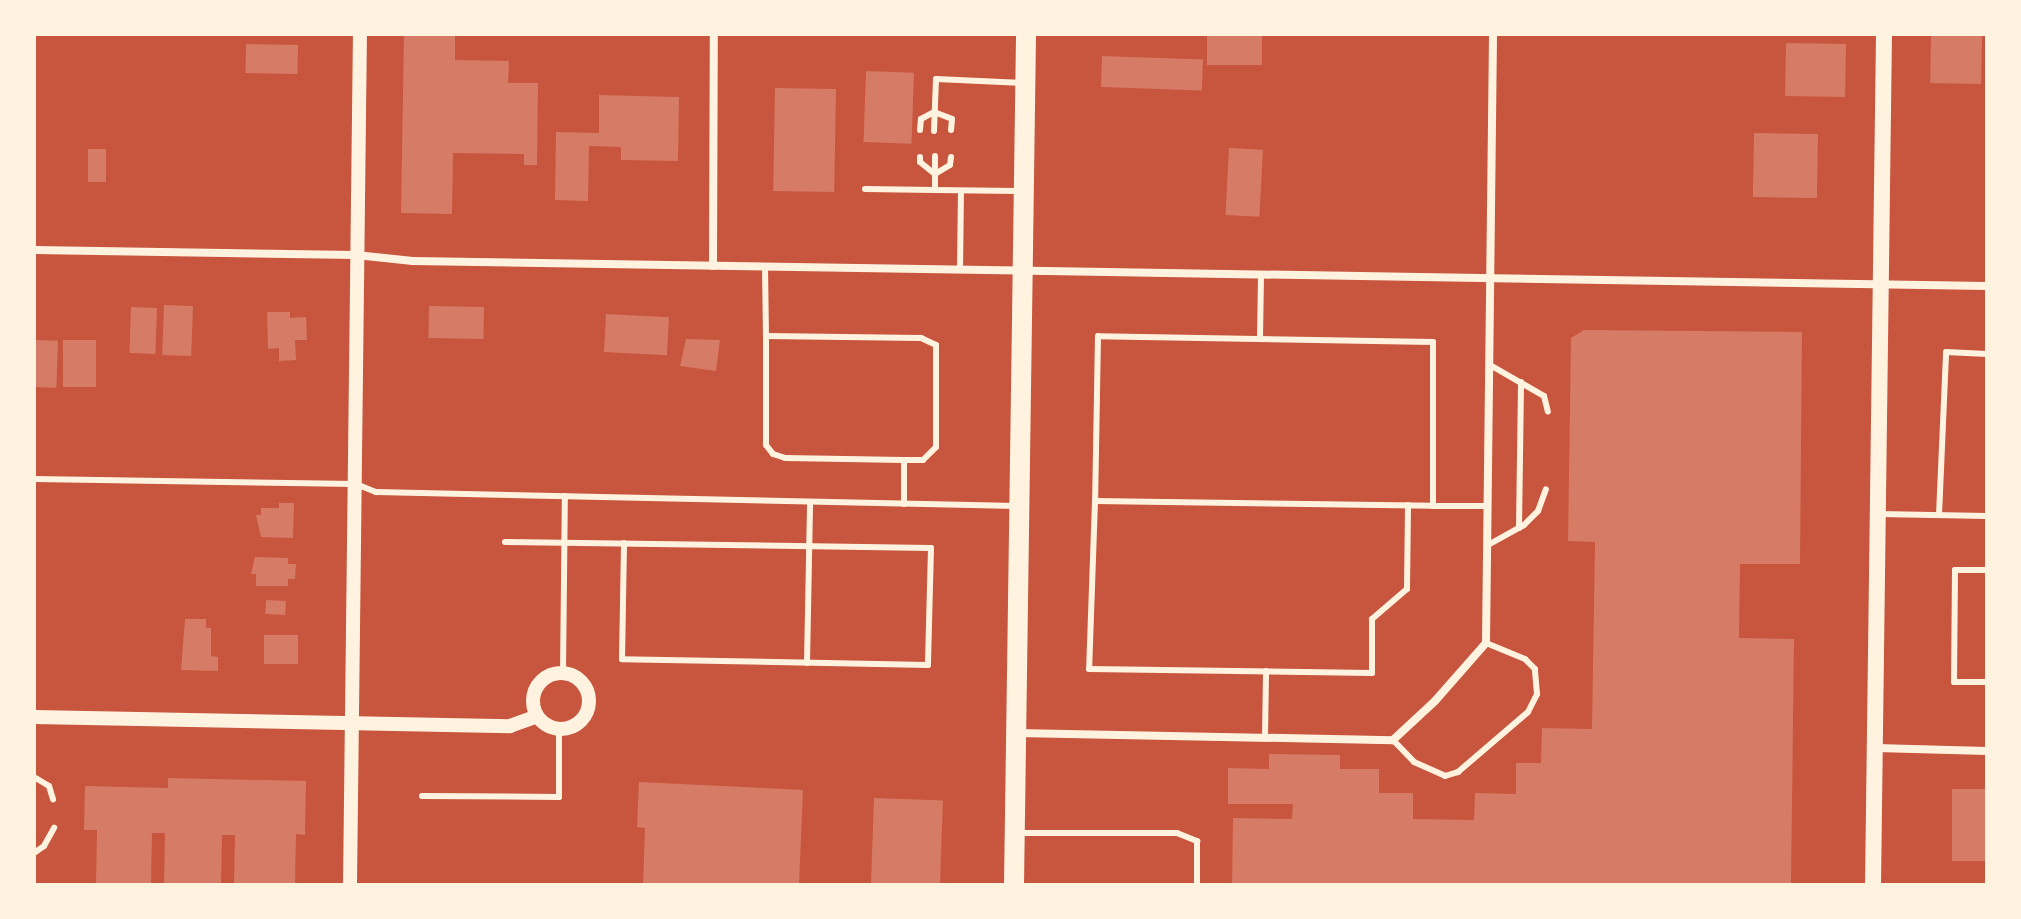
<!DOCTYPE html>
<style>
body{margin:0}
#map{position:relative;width:2021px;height:919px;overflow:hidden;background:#c8553d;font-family:Karla,sans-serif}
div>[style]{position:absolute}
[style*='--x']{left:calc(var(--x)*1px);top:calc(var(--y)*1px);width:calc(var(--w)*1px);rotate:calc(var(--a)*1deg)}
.building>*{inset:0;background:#d67c66;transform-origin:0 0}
.service>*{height:6px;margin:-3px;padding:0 3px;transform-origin:3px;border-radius:3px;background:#fff3e0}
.minor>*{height:8px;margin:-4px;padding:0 4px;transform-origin:4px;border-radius:4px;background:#fff3e0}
.tertiary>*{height:14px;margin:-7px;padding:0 7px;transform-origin:7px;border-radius:7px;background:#fff3e0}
.tertiary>.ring{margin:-7px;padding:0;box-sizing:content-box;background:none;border:14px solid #fff3e0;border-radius:50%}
.secondary>*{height:16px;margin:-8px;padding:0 8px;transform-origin:8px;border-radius:8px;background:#fff3e0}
.primary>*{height:20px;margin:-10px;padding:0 10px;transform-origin:10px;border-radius:10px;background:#fff3e0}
span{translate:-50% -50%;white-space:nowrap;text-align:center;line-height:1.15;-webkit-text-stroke:8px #fff3e0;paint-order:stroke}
.frame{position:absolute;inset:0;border:36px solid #fff3e0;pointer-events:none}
</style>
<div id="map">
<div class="building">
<i style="clip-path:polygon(404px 34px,455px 34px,455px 60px,509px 61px,508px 83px,538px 83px,537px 165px,524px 165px,524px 154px,453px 153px,452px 214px,401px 213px)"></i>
<i style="left:1207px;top:34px;width:55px;height:31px"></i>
<i style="left:1931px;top:34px;width:51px;height:49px;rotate:1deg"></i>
<i style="left:1786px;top:43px;width:60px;height:53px;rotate:1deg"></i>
<i style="left:246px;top:44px;width:52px;height:29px;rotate:1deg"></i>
<i style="left:1102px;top:56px;width:101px;height:31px;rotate:2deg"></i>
<i style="left:866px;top:71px;width:48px;height:71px;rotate:2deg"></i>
<i style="left:775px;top:88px;width:61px;height:103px;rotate:1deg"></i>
<i style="clip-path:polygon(599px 95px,679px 97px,678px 161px,621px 160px,621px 147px,589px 146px,588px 201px,555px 200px,556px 132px,599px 133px)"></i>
<i style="left:1754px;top:133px;width:64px;height:64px;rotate:1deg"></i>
<i style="left:1229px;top:148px;width:34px;height:67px;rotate:3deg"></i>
<i style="left:88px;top:149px;width:18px;height:33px"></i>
<i style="left:164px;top:305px;width:29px;height:50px;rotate:2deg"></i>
<i style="left:429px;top:306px;width:55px;height:32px;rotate:1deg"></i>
<i style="left:131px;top:307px;width:26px;height:46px;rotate:2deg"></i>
<i style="clip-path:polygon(267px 312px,290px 312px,290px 318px,306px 317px,307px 340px,295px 340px,296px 360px,279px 361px,279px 348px,268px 349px)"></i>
<i style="left:606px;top:314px;width:63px;height:38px;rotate:3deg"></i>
<i style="clip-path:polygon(1584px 330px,1802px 332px,1800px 564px,1740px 564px,1739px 638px,1794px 639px,1791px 885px,1232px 885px,1233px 818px,1292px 819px,1293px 804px,1228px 804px,1228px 768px,1269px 769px,1269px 754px,1340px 755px,1340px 769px,1379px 769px,1379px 793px,1413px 793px,1413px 819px,1474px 820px,1475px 793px,1516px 794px,1516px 763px,1541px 763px,1542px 728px,1592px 729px,1595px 542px,1568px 541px,1571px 338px)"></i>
<i style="clip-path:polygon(686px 339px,720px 340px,716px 371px,680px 366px)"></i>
<i style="left:34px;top:340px;width:24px;height:47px;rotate:2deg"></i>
<i style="left:63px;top:340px;width:33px;height:47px"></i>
<i style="clip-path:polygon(279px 503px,294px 503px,293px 538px,261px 537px,256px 515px,261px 515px,261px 508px,279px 508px)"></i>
<i style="clip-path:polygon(255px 557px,288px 558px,288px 564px,296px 564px,295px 579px,288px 579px,288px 586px,256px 586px,256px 574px,251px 574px)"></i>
<i style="left:266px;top:600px;width:20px;height:14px;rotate:3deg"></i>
<i style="clip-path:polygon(185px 619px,206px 619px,206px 628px,211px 628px,211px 656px,218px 657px,218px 671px,181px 670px)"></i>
<i style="left:264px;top:635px;width:34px;height:29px"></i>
<i style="clip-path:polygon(168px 778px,306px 781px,305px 835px,296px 834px,295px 885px,234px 885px,235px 835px,222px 835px,221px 885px,164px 885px,165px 833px,152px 833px,151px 885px,96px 885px,97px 830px,84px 830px,85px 786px,168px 788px)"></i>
<i style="clip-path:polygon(639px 782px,803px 790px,799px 885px,643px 885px,645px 828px,637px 827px)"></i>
<i style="left:1987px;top:789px;width:72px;height:35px;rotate:90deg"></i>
<i style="left:874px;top:798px;width:69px;height:87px;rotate:2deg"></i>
</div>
<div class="service">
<i style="--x:920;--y:130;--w:11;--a:-85"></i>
<i style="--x:921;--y:119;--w:15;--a:-28"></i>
<i style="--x:934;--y:112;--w:19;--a:21"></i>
<i style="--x:952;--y:119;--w:11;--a:95"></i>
<i style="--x:934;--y:131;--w:52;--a:-87.8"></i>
<i style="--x:936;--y:79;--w:85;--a:2.7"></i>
<i style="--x:935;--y:156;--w:34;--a:90"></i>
<i style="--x:935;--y:190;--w:87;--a:0.7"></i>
<i style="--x:920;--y:157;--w:5;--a:90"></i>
<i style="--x:920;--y:162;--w:19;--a:39"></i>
<i style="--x:935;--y:174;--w:17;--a:-31"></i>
<i style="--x:950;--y:165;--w:8;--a:-83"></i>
<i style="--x:865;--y:189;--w:70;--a:0.8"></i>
<i style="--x:765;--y:266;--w:70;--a:89.2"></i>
<i style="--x:960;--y:270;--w:79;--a:-89.3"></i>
<i style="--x:1260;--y:339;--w:65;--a:-89.1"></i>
<i style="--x:1490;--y:365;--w:62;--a:29.9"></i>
<i style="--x:1544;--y:396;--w:16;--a:76"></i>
<i style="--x:904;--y:460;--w:19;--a:0"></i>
<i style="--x:923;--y:460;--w:18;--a:-45"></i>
<i style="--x:936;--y:447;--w:102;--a:-90"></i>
<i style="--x:936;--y:345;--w:17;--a:-155"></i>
<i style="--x:921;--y:338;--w:155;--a:-179.3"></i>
<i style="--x:766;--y:336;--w:109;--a:90"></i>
<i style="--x:766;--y:445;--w:11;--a:52"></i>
<i style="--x:773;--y:454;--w:13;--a:18"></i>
<i style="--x:785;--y:458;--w:119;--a:1"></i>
<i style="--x:904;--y:460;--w:44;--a:90"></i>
<i style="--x:34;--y:479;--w:322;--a:0.9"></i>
<i style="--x:356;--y:484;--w:22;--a:22"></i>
<i style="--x:376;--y:492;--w:641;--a:1.25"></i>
<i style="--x:1095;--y:501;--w:168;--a:92"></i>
<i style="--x:1089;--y:669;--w:283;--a:0.8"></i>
<i style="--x:1372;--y:673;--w:54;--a:-90"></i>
<i style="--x:1372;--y:619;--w:46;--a:-40.6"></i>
<i style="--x:1407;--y:589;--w:84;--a:-89.3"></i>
<i style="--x:1433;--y:506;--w:164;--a:-90"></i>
<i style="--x:1433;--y:342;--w:335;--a:-179"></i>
<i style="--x:1098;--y:336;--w:165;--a:91"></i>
<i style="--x:1095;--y:501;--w:338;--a:0.8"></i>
<i style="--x:1433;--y:506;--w:55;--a:0"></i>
<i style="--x:1879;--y:514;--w:108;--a:1.1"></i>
<i style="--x:1939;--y:515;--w:163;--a:-87.5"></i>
<i style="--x:1946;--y:352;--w:41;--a:2.8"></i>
<i style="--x:1519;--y:528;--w:146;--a:-89.2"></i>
<i style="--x:505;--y:542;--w:426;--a:0.8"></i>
<i style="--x:931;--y:548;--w:117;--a:91.5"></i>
<i style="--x:928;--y:665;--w:306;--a:-178.9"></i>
<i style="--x:622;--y:659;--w:116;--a:-89"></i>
<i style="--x:1488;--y:545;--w:41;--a:-29.1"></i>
<i style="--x:1524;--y:525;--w:20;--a:-45"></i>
<i style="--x:1538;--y:511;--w:23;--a:-70"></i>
<i style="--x:1987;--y:570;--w:32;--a:180"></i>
<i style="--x:1955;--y:570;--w:112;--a:90.5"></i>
<i style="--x:1954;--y:682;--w:33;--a:0"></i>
<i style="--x:807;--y:663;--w:161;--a:-88.9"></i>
<i style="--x:563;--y:674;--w:178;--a:-89.4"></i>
<i style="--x:1265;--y:738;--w:67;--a:-89.1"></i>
<i style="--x:1393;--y:740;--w:30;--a:46"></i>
<i style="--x:1414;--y:762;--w:34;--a:24"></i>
<i style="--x:1445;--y:776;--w:14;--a:-17"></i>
<i style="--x:1458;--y:772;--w:92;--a:-40.6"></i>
<i style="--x:1528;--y:712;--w:20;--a:-63"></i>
<i style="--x:1537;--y:694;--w:25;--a:-95"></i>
<i style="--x:1535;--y:669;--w:14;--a:-135"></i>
<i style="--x:1525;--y:659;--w:42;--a:-157.7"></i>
<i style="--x:34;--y:777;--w:17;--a:31"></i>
<i style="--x:49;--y:786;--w:14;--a:73"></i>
<i style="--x:422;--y:796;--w:137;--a:0.4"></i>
<i style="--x:559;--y:797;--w:68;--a:-90"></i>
<i style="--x:1018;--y:833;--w:159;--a:0"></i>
<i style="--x:1177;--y:833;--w:22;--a:22"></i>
<i style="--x:1197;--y:841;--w:44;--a:90"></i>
<i style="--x:34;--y:853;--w:12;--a:-35"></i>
<i style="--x:44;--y:846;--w:21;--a:-61"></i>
</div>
<div class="minor">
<i style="--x:34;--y:250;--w:322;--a:0.9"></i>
<i style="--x:356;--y:255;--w:57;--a:6"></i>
<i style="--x:413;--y:261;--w:1574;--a:0.91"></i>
<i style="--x:713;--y:266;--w:232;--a:-89.8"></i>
<i style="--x:1017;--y:733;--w:376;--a:1.1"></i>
<i style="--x:1393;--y:740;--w:57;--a:-42.9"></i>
<i style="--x:1435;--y:701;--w:77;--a:-48.7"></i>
<i style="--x:1486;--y:643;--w:609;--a:-89.34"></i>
<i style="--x:1876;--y:748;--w:111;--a:1.5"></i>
</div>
<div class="tertiary">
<i class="ring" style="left:533px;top:673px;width:42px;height:42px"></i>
<i style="--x:34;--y:717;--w:476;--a:1.1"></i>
<i style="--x:510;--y:726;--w:29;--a:-20"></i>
<i style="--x:350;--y:885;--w:851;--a:-89.33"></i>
</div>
<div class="secondary">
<i style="--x:1873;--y:885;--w:851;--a:-89.26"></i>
</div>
<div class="primary">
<i style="--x:1014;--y:885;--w:851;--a:-89.19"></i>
</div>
<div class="frame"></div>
</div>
